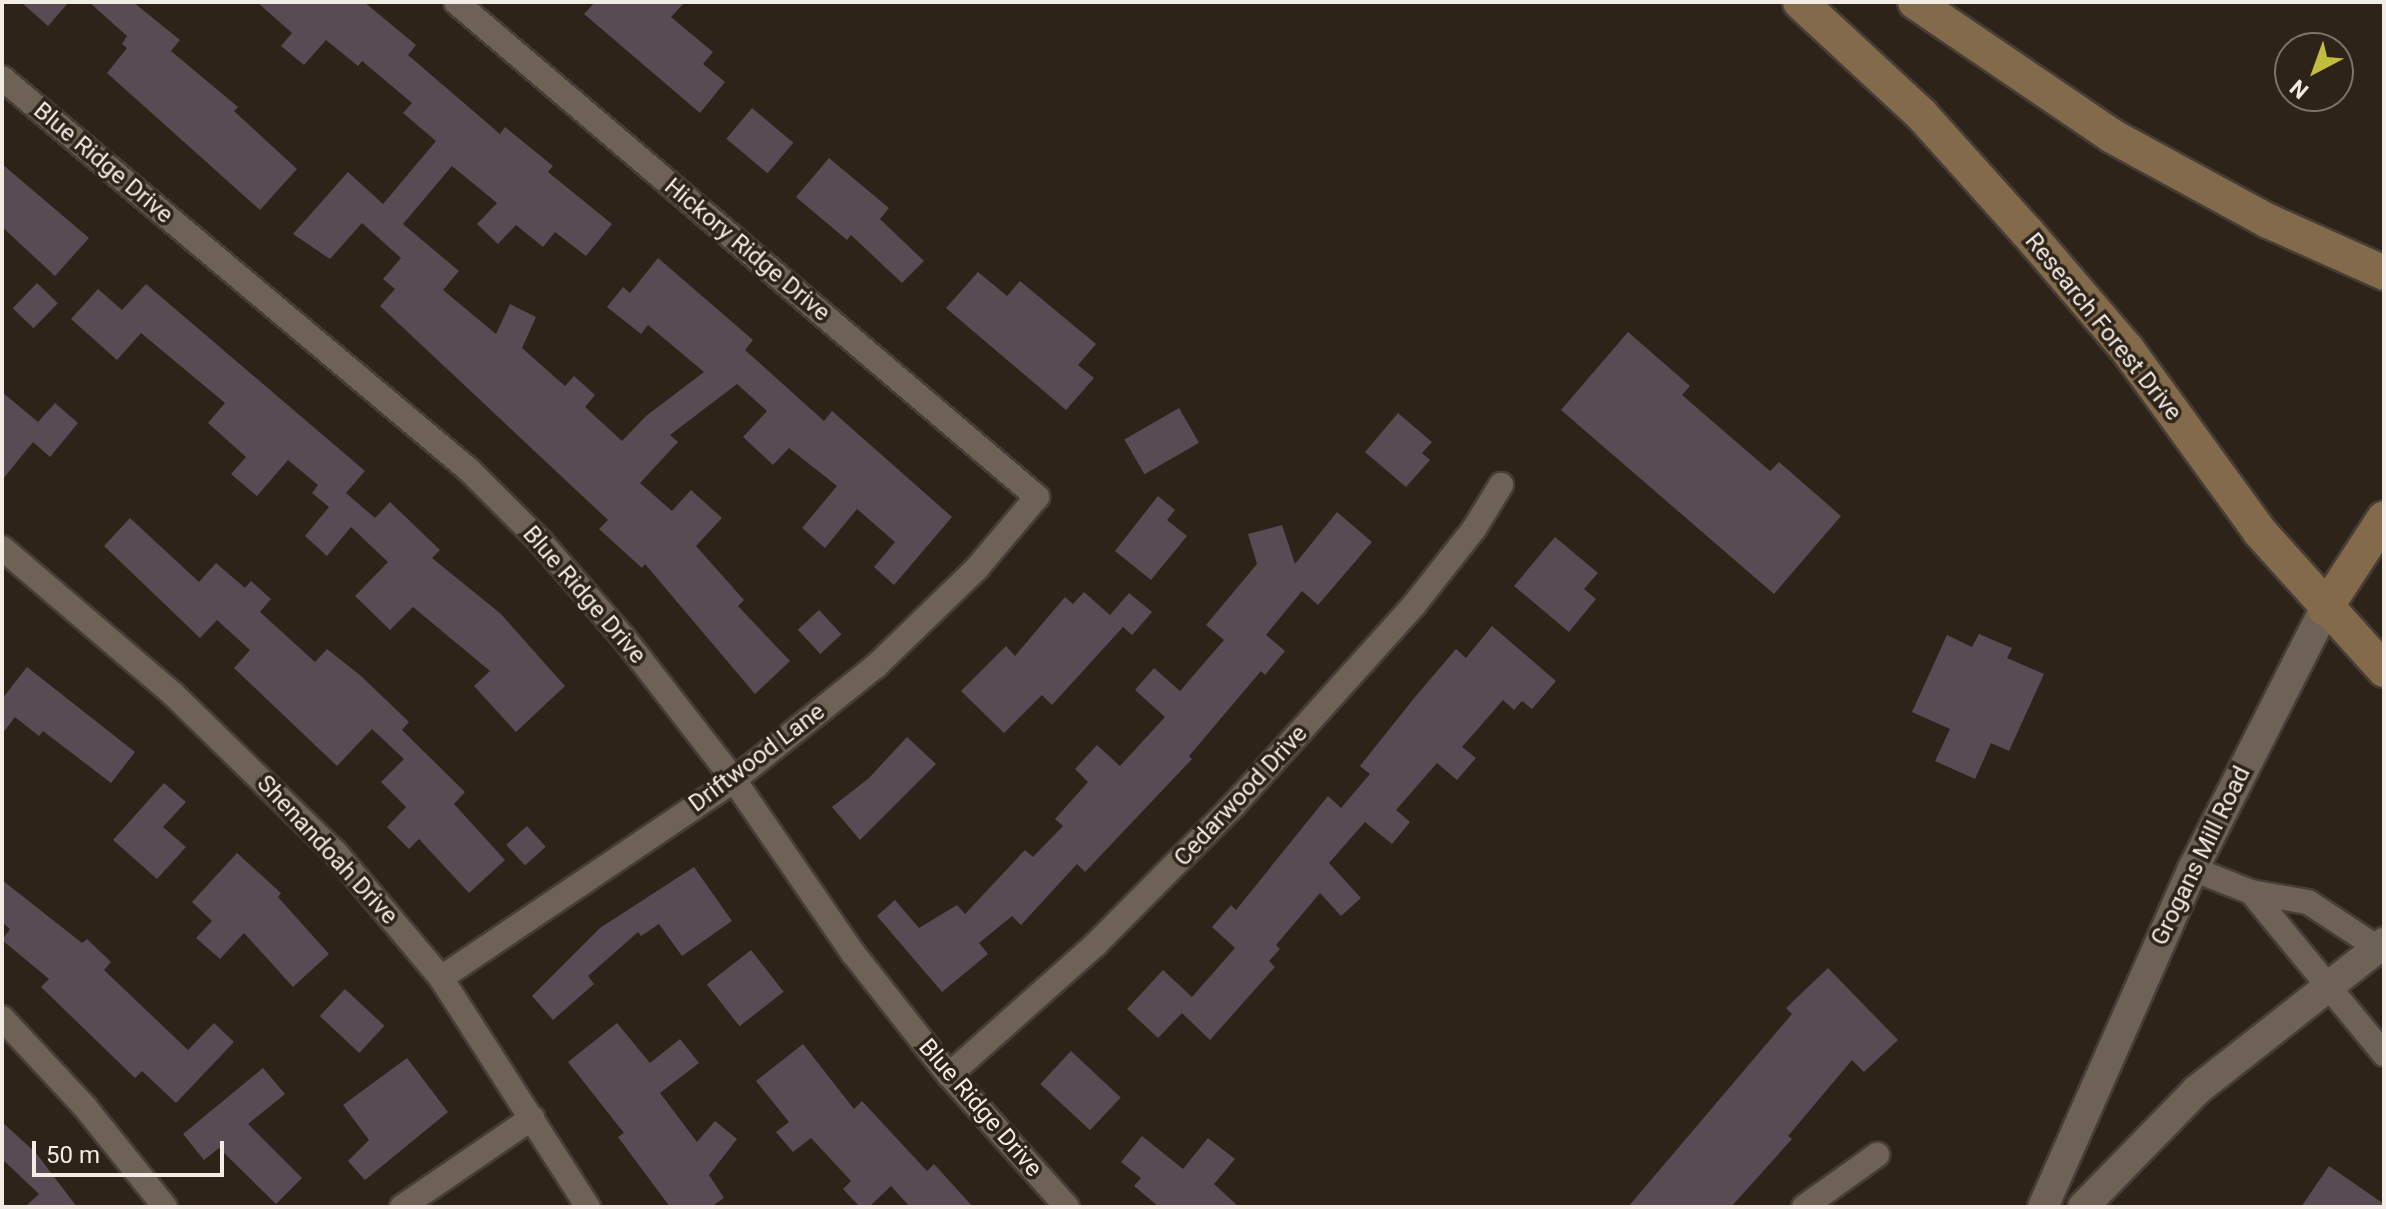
<!DOCTYPE html>
<style>
body{margin:0}
#map{position:relative;width:2386px;height:1209px;overflow:hidden;background:#2d2319;font-family:Roboto,sans-serif}
div>[style]{position:absolute}
[style*='--x']{left:calc(var(--x)*1px);top:calc(var(--y)*1px);width:calc(var(--w)*1px);rotate:calc(var(--a)*1deg)}
.building>*{inset:0;background:#594b54;transform-origin:0 0}
.roads{filter:drop-shadow(2px 0 #463d36) drop-shadow(-2px 0 #463d36) drop-shadow(0 2px #463d36) drop-shadow(0 -2px #463d36)}
.minor>*{height:24px;margin:-12px;padding:0 12px;transform-origin:12px;border-radius:12px;background:#6e6156}
.tertiary>*{height:30px;margin:-15px;padding:0 15px;transform-origin:15px;border-radius:15px;background:#6e6156}
.secondary>*{height:34px;margin:-17px;padding:0 17px;transform-origin:17px;border-radius:17px;background:#836a4a}
span{translate:-50% -50%;white-space:nowrap;text-align:center;line-height:1.15;-webkit-text-stroke:7px #2d2319;paint-order:stroke}
.street-label{font-size:24px;color:#f3ece5}
.frame{position:absolute;inset:0;border:4px solid #f3ece5;pointer-events:none}
.north{position:absolute;left:2274px;top:32px;width:80px;height:80px;box-sizing:border-box;background:#2d2319;border:2px solid #7c736b;border-radius:50%;rotate:221deg;font-size:22px;font-weight:700;line-height:32px;text-align:center;color:#f3ece5}
.north::after{content:'';display:block;margin:auto;width:28px;height:36px;background:#c3bd3f;clip-path:polygon(50% 0,100% 100%,50% 72%,0 100%)}
.scale{position:absolute;left:32px;top:1141px;width:192px;height:36px;box-sizing:border-box;border:4px solid #f3ece5;border-top:0;padding-left:10px;font-size:24px;line-height:28px;white-space:nowrap;color:#f3ece5;-webkit-text-stroke:6px #2d2319;paint-order:stroke}
</style>
<div id="map">
<div class="building">
<i style="clip-path:polygon(21px 2px,69px 2px,48px 26px)"></i>
<i style="clip-path:polygon(89px 2px,133px 2px,180px 40px,171px 51px,238px 107px,234px 111px,297px 169px,260px 210px,107px 73px,127px 48px,122px 44px,127px 36px)"></i>
<i style="clip-path:polygon(257px 2px,364px 2px,416px 45px,408px 55px,500px 134px,505px 127px,553px 166px,548px 172px,612px 224px,586px 256px,555px 232px,543px 247px,516px 225px,498px 244px,477px 224px,497px 203px,452px 166px,403px 224px,459px 271px,443px 290px,496px 334px,510px 304px,536px 317px,522px 348px,565px 386px,574px 376px,595px 395px,585px 407px,622px 441px,646px 416px,704px 372px,648px 325px,641px 334px,607px 307px,623px 287px,630px 293px,658px 258px,753px 340px,745px 350px,824px 421px,832px 411px,952px 517px,894px 585px,874px 567px,895px 542px,857px 509px,825px 548px,802px 528px,837px 486px,789px 448px,773px 465px,743px 437px,767px 411px,737px 384px,670px 435px,678px 442px,640px 483px,672px 511px,691px 490px,722px 518px,696px 546px,744px 600px,738px 606px,790px 661px,755px 694px,645px 564px,642px 568px,599px 529px,608px 520px,380px 306px,395px 289px,383px 279px,401px 258px,362px 223px,330px 259px,293px 234px,348px 172px,383px 204px,436px 141px,403px 113px,412px 103px,362px 61px,358px 66px,326px 40px,304px 65px,281px 46px,292px 33px)"></i>
<i style="clip-path:polygon(595px 2px,685px 2px,671px 17px,713px 52px,703px 64px,725px 82px,700px 113px,584px 14px)"></i>
<i style="left:752px;top:108px;width:54px;height:40px;rotate:40deg"></i>
<i style="clip-path:polygon(829px 158px,889px 208px,880px 219px,924px 261px,902px 283px,851px 235px,847px 240px,796px 197px)"></i>
<i style="clip-path:polygon(2px 164px,89px 238px,55px 276px,2px 227px)"></i>
<i style="clip-path:polygon(978px 272px,1007px 296px,1020px 281px,1096px 344px,1078px 365px,1094px 378px,1066px 410px,946px 308px)"></i>
<i style="left:37px;top:283px;width:29px;height:35px;rotate:44deg"></i>
<i style="clip-path:polygon(146px 284px,365px 471px,346px 493px,375px 518px,390px 502px,440px 550px,432px 558px,501px 614px,565px 686px,516px 732px,474px 686px,490px 671px,413px 607px,390px 630px,355px 596px,388px 562px,351px 527px,327px 556px,305px 536px,329px 507px,312px 493px,318px 485px,288px 460px,257px 496px,231px 474px,246px 457px,208px 423px,225px 403px,141px 333px,117px 360px,71px 319px,98px 289px,122px 310px)"></i>
<i style="clip-path:polygon(1628px 332px,1690px 386px,1682px 395px,1770px 471px,1779px 462px,1841px 516px,1774px 594px,1561px 410px)"></i>
<i style="clip-path:polygon(2px 392px,38px 422px,55px 403px,78px 423px,50px 457px,33px 442px,2px 480px)"></i>
<i style="left:1179px;top:408px;width:40px;height:63px;rotate:60deg"></i>
<i style="clip-path:polygon(1398px 413px,1432px 442px,1422px 453px,1430px 460px,1406px 487px,1365px 452px)"></i>
<i style="clip-path:polygon(1158px 496px,1175px 510px,1167px 520px,1187px 536px,1151px 580px,1115px 551px)"></i>
<i style="clip-path:polygon(1337px 512px,1372px 542px,1318px 605px,1302px 591px,1266px 635px,1285px 651px,1265px 675px,1261px 671px,1189px 756px,1192px 759px,1085px 872px,1077px 864px,1021px 925px,1012px 916px,979px 943px,988px 954px,942px 992px,877px 916px,895px 900px,919px 928px,957px 905px,965px 914px,1025px 850px,1033px 857px,1063px 826px,1055px 819px,1088px 782px,1075px 769px,1097px 745px,1120px 766px,1165px 717px,1135px 690px,1154px 668px,1180px 691px,1224px 640px,1206px 625px,1257px 564px,1248px 534px,1282px 525px,1295px 564px)"></i>
<i style="clip-path:polygon(130px 518px,199px 582px,216px 563px,245px 588px,251px 581px,271px 599px,260px 612px,315px 662px,327px 649px,361px 676px,409px 722px,402px 730px,465px 792px,454px 804px,505px 860px,469px 893px,419px 839px,409px 849px,387px 827px,406px 807px,381px 782px,404px 759px,372px 729px,337px 766px,234px 668px,250px 650px,217px 620px,200px 638px,104px 546px)"></i>
<i style="clip-path:polygon(1555px 537px,1598px 573px,1584px 589px,1596px 599px,1569px 632px,1514px 586px)"></i>
<i style="clip-path:polygon(1084px 592px,1110px 615px,1129px 593px,1152px 612px,1132px 635px,1123px 627px,1052px 705px,1042px 695px,1004px 733px,961px 691px,1006px 646px,1015px 656px,1065px 597px,1073px 604px)"></i>
<i style="left:819px;top:610px;width:33px;height:29px;rotate:47deg"></i>
<i style="clip-path:polygon(1492px 626px,1556px 681px,1532px 709px,1522px 701px,1514px 710px,1503px 700px,1462px 747px,1476px 758px,1457px 780px,1437px 763px,1396px 810px,1410px 822px,1392px 844px,1365px 822px,1329px 863px,1361px 898px,1341px 916px,1320px 893px,1276px 945px,1280px 949px,1269px 961px,1275px 967px,1210px 1040px,1182px 1013px,1158px 1038px,1127px 1009px,1163px 970px,1192px 997px,1235px 948px,1212px 927px,1231px 905px,1236px 910px,1328px 796px,1341px 808px,1370px 774px,1360px 766px,1415px 697px,1456px 649px,1466px 658px)"></i>
<i style="clip-path:polygon(1979px 634px,2012px 648px,2007px 658px,2044px 674px,2009px 751px,1991px 743px,1975px 779px,1935px 761px,1950px 729px,1912px 712px,1947px 635px,1972px 647px)"></i>
<i style="clip-path:polygon(27px 667px,135px 752px,111px 783px,43px 731px,39px 736px,15px 717px,2px 734px,2px 699px)"></i>
<i style="clip-path:polygon(907px 737px,936px 764px,860px 840px,832px 807px,869px 778px)"></i>
<i style="clip-path:polygon(164px 783px,186px 802px,163px 827px,186px 847px,157px 879px,113px 840px)"></i>
<i style="left:527px;top:826px;width:28px;height:28px;rotate:48deg"></i>
<i style="clip-path:polygon(237px 853px,281px 893px,278px 897px,329px 954px,293px 987px,244px 933px,220px 959px,196px 938px,212px 921px,192px 902px)"></i>
<i style="clip-path:polygon(694px 867px,732px 921px,682px 956px,659px 924px,641px 936px,638px 932px,588px 976px,594px 984px,553px 1020px,532px 996px,600px 928px)"></i>
<i style="clip-path:polygon(2px 880px,82px 943px,87px 939px,111px 962px,104px 970px,188px 1050px,214px 1023px,234px 1042px,176px 1103px,142px 1071px,135px 1078px,41px 987px,49px 979px,2px 940px,10px 929px,2px 922px)"></i>
<i style="left:751px;top:950px;width:53px;height:56px;rotate:52deg"></i>
<i style="clip-path:polygon(1828px 968px,1898px 1040px,1864px 1072px,1852px 1060px,1788px 1136px,1792px 1139px,1731px 1207px,1628px 1207px,1792px 1014px,1786px 1008px)"></i>
<i style="left:345px;top:989px;width:54px;height:37px;rotate:43deg"></i>
<i style="clip-path:polygon(617px 1023px,650px 1063px,680px 1039px,699px 1063px,660px 1093px,697px 1142px,715px 1121px,737px 1139px,709px 1175px,724px 1198px,711px 1207px,670px 1207px,618px 1137px,624px 1133px,568px 1062px)"></i>
<i style="clip-path:polygon(803px 1044px,854px 1109px,862px 1101px,927px 1171px,934px 1164px,973px 1207px,910px 1207px,891px 1186px,869px 1207px,860px 1207px,843px 1189px,851px 1181px,811px 1138px,793px 1152px,776px 1132px,789px 1122px,756px 1081px)"></i>
<i style="left:1071px;top:1051px;width:68px;height:45px;rotate:43deg"></i>
<i style="clip-path:polygon(407px 1058px,448px 1112px,365px 1180px,348px 1161px,369px 1140px,343px 1105px)"></i>
<i style="clip-path:polygon(263px 1068px,285px 1094px,248px 1124px,302px 1178px,276px 1204px,219px 1148px,204px 1160px,183px 1134px)"></i>
<i style="clip-path:polygon(2px 1122px,36px 1153px,77px 1207px,25px 1207px,39px 1194px,2px 1159px)"></i>
<i style="clip-path:polygon(1142px 1136px,1183px 1169px,1208px 1138px,1235px 1159px,1214px 1184px,1239px 1207px,1159px 1207px,1134px 1186px,1141px 1178px,1121px 1162px)"></i>
<i style="clip-path:polygon(2329px 1166px,2384px 1204px,2384px 1207px,2301px 1207px)"></i>
</div>
<div class="roads">
<div class="minor">
<i style="--x:2;--y:78;--w:610;--a:40.01"></i>
<i style="--x:469;--y:470;--w:102;--a:45"></i>
<i style="--x:541;--y:542;--w:127;--a:49.2"></i>
<i style="--x:624;--y:638;--w:180;--a:52.2"></i>
<i style="--x:734;--y:780;--w:210;--a:55.5"></i>
<i style="--x:853;--y:953;--w:155;--a:51.8"></i>
<i style="--x:949;--y:1075;--w:177;--a:48.2"></i>
<i style="--x:2;--y:548;--w:225;--a:40.5"></i>
<i style="--x:173;--y:694;--w:226;--a:44.3"></i>
<i style="--x:335;--y:852;--w:165;--a:49.9"></i>
<i style="--x:441;--y:978;--w:272;--a:57.3"></i>
<i style="--x:2193;--y:869;--w:62;--a:21.6"></i>
<i style="--x:2251;--y:892;--w:58;--a:10"></i>
<i style="--x:2308;--y:902;--w:91;--a:33.3"></i>
<i style="--x:2251;--y:892;--w:210;--a:50.6"></i>
<i style="--x:441;--y:978;--w:354;--a:-34"></i>
<i style="--x:734;--y:780;--w:182;--a:-38.8"></i>
<i style="--x:876;--y:666;--w:141;--a:-44.1"></i>
<i style="--x:977;--y:568;--w:93;--a:-49.8"></i>
<i style="--x:1037;--y:497;--w:763;--a:-139.57"></i>
<i style="--x:2;--y:1018;--w:122;--a:47"></i>
<i style="--x:85;--y:1107;--w:128;--a:51.3"></i>
<i style="--x:949;--y:1075;--w:197;--a:-41.7"></i>
<i style="--x:1096;--y:944;--w:196;--a:-45.2"></i>
<i style="--x:1234;--y:805;--w:269;--a:-48"></i>
<i style="--x:1414;--y:605;--w:97;--a:-51.7"></i>
<i style="--x:1474;--y:529;--w:52;--a:-58.5"></i>
<i style="--x:402;--y:1207;--w:158;--a:-34.4"></i>
<i style="--x:1804;--y:1207;--w:90;--a:-35.5"></i>
</div>
<div class="tertiary">
<i style="--x:2043;--y:1207;--w:370;--a:-66.1"></i>
<i style="--x:2193;--y:869;--w:292;--a:-63.1"></i>
<i style="--x:2083;--y:1207;--w:163;--a:-45.7"></i>
<i style="--x:2197;--y:1090;--w:238;--a:-38.2"></i>
</div>
<div class="secondary">
<i style="--x:1800;--y:2;--w:165;--a:42.8"></i>
<i style="--x:1921;--y:114;--w:159;--a:48.1"></i>
<i style="--x:2027;--y:232;--w:154;--a:49.5"></i>
<i style="--x:2127;--y:349;--w:225;--a:54"></i>
<i style="--x:2259;--y:531;--w:187;--a:48"></i>
<i style="--x:1915;--y:2;--w:238;--a:34.2"></i>
<i style="--x:2112;--y:136;--w:178;--a:28.6"></i>
<i style="--x:2268;--y:221;--w:127;--a:24.1"></i>
<i style="--x:2325;--y:609;--w:108;--a:-57"></i>
</div>
</div>
<div class="street-label">
<span style="left:103px;top:163px;rotate:40deg">Blue Ridge Drive</span>
<span style="left:747px;top:250px;rotate:40deg">Hickory Ridge Drive</span>
<span style="left:2103px;top:327px;rotate:51deg">Research Forest Drive</span>
<span style="left:584px;top:595px;rotate:49deg">Blue Ridge Drive</span>
<span style="left:757px;top:758px;rotate:-37deg">Driftwood Lane</span>
<span style="left:1241px;top:796px;rotate:-47deg">Cedarwood Drive</span>
<span style="left:327px;top:850px;rotate:47deg">Shenandoah Drive</span>
<span style="left:2201px;top:856px;rotate:-64deg">Grogans Mill Road</span>
<span style="left:980px;top:1108px;rotate:49deg">Blue Ridge Drive</span>
</div>
<div class="frame"></div>
<div class="north">N</div>
<div class="scale">50 m</div>
</div>
